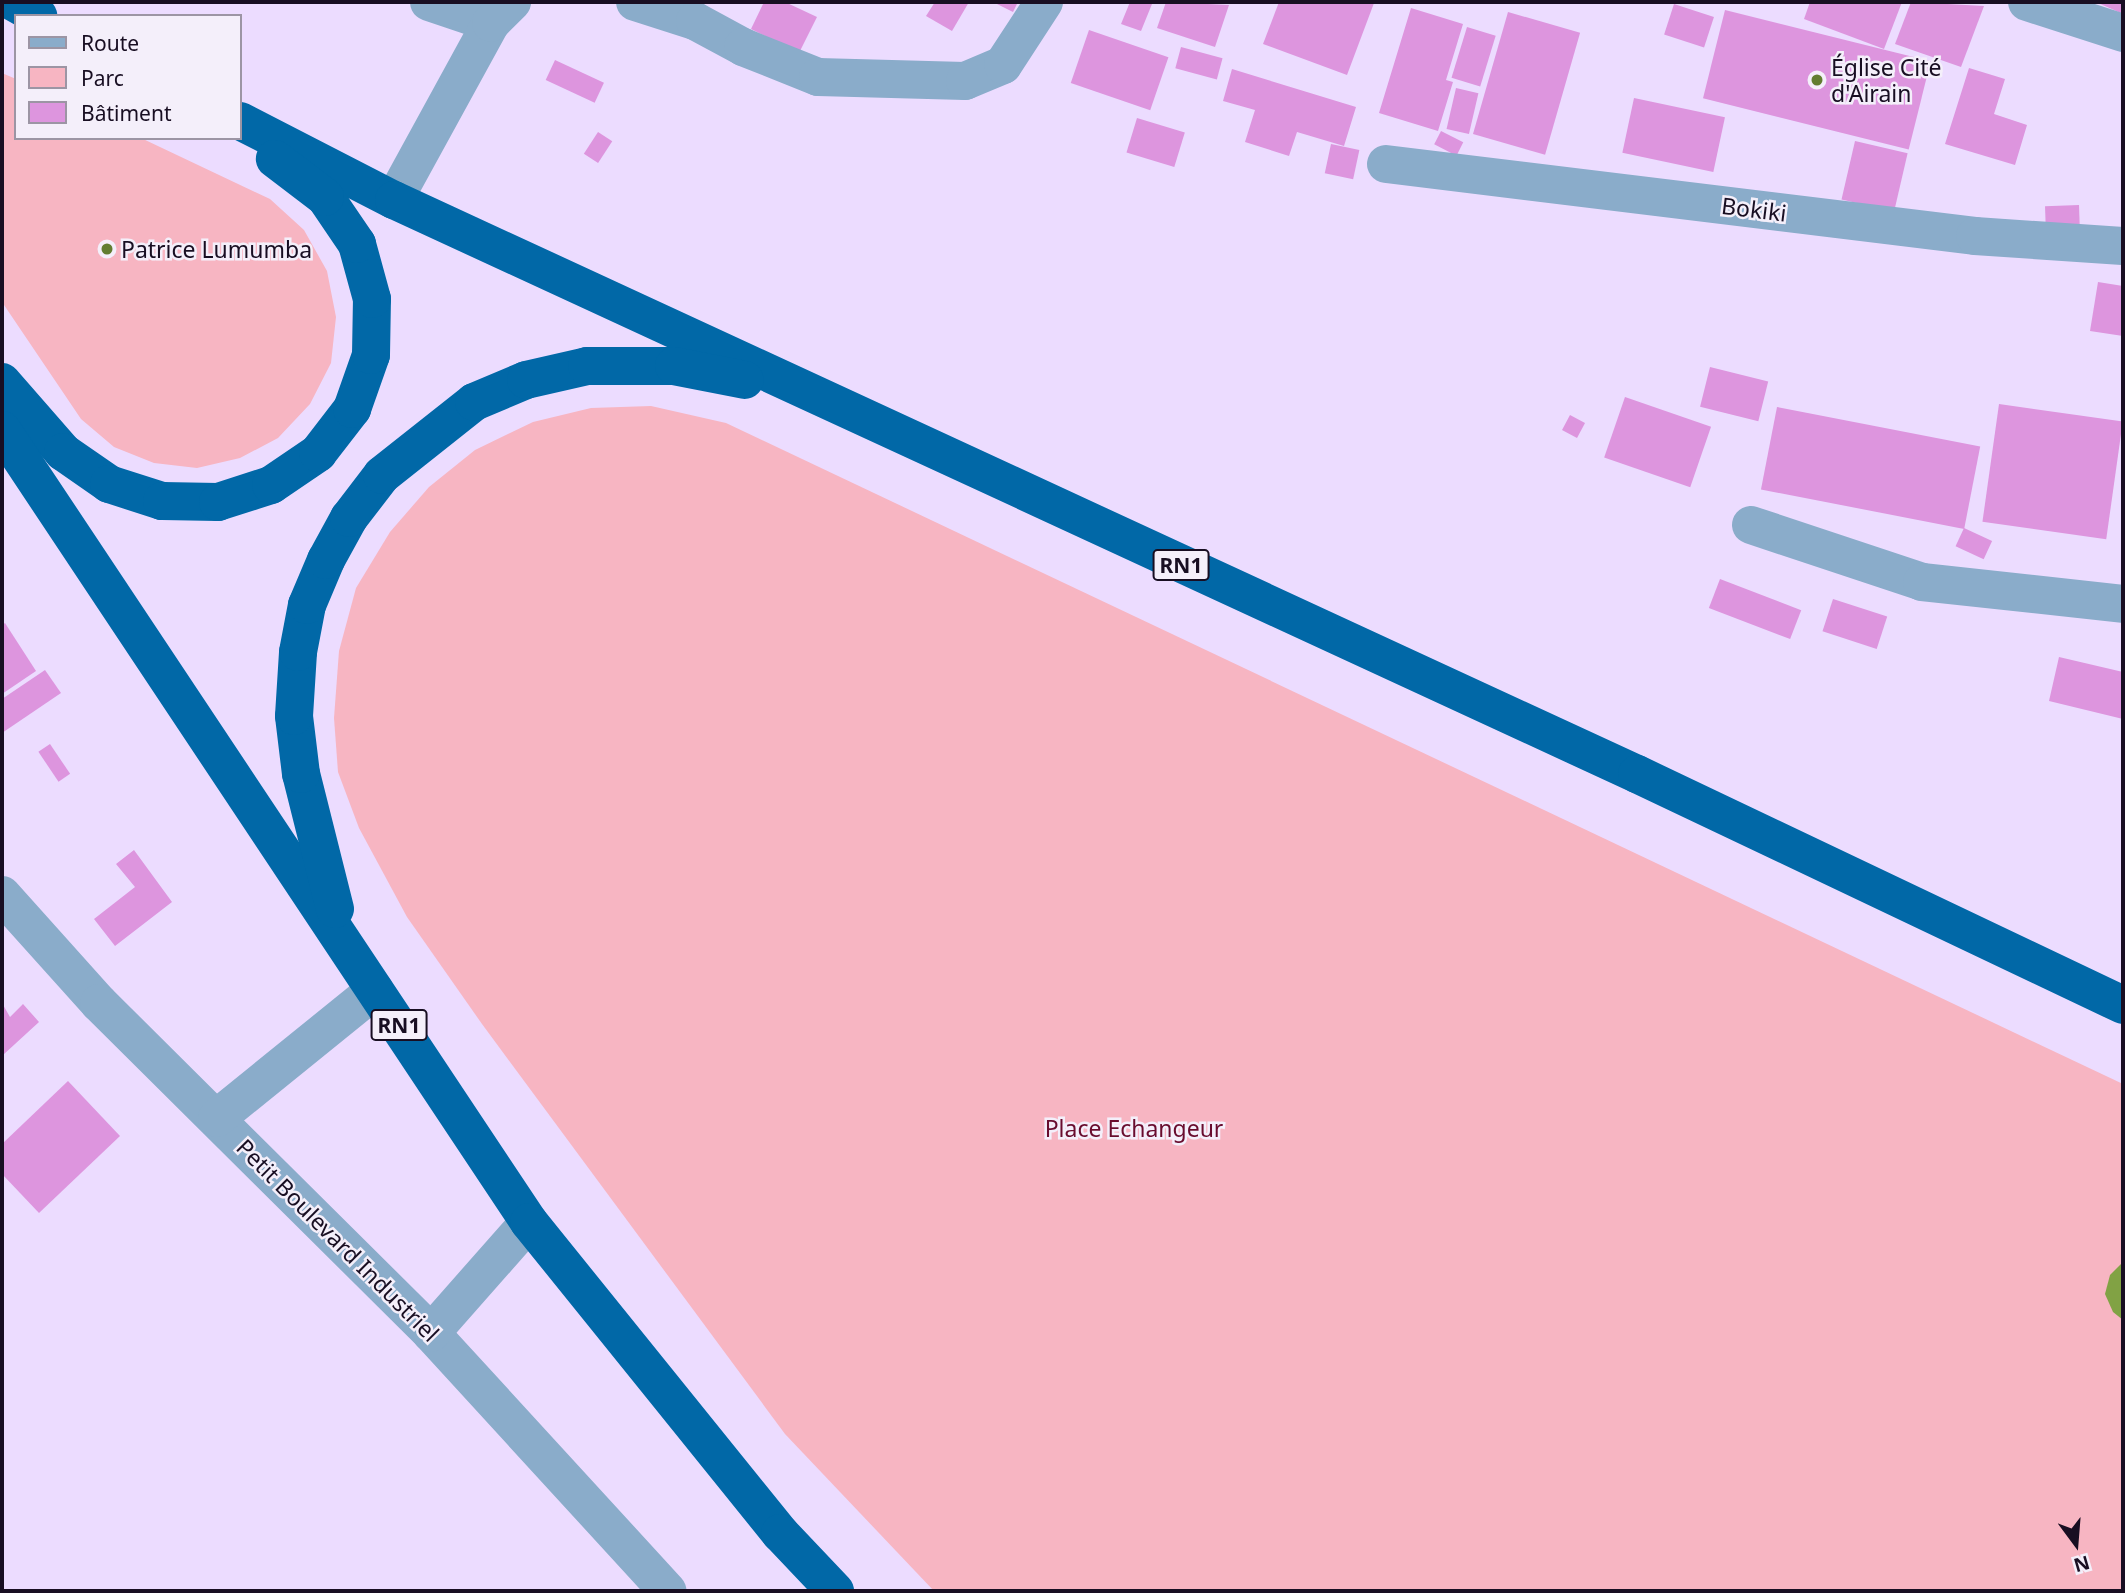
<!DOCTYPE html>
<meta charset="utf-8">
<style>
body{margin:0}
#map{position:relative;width:2125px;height:1593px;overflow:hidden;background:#ecdcff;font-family:"Noto Sans",sans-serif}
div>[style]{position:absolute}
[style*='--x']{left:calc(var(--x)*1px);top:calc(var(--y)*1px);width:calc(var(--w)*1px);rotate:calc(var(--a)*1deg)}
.green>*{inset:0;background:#f7b5c2}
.water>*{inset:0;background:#81a244}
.building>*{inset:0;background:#dd95de;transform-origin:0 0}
.minor>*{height:38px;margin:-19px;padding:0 19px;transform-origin:19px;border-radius:19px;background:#8aacca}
.highway>*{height:38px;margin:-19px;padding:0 19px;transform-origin:19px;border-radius:19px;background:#0168a7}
.dots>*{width:19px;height:19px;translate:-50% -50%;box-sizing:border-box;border:4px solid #f4effa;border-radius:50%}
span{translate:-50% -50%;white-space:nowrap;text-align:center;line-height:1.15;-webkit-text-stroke:5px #f4effa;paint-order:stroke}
.shield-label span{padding:2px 5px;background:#f4effa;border:2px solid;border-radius:5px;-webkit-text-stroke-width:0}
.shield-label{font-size:21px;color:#180e22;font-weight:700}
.poi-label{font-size:23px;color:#180e22}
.left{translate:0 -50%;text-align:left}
.street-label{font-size:23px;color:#180e22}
.park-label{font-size:23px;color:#690c2e}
.frame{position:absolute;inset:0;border:4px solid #180e22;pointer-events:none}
.legend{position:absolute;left:14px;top:14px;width:228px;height:126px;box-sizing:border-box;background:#f4effa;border:2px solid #9c95a4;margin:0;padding:9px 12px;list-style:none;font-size:21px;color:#180e22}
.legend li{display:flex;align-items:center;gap:14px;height:35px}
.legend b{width:35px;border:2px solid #9c95a4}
.north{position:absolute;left:2041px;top:1509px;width:70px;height:70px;-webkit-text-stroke:5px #f4effa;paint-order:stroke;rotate:164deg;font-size:19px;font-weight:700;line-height:28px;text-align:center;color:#180e22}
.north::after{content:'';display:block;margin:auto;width:24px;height:32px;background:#180e22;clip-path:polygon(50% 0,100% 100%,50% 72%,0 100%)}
</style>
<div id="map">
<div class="green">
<i style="clip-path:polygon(2px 73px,16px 79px,16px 138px,141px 138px,270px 199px,304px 230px,327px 271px,336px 317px,331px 363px,310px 404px,278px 438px,240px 458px,197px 468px,154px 463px,114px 447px,81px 419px,2px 302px)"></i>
<i style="clip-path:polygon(651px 406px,726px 423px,2123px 1084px,2123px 1591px,934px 1591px,785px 1434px,482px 1024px,407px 917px,359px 828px,338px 772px,334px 718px,339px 651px,356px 588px,390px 532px,429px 487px,475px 450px,533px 422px,591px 408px)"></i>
</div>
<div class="water">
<i style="clip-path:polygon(2123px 1262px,2123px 1320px,2113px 1312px,2105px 1294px,2110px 1275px)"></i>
</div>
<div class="building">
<i style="clip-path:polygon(764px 2px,785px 2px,817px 17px,799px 53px,751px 29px)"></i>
<i style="clip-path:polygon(935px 2px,969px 2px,952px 31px,926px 16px)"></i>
<i style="clip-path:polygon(993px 2px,1018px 2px,1013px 12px)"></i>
<i style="clip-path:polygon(1130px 2px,1152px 4px,1141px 31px,1121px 24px)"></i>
<i style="clip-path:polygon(1166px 2px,1229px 5px,1215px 47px,1157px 28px)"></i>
<i style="clip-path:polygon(1279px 2px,1374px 3px,1347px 75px,1263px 44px)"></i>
<i style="clip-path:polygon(1810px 2px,1902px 2px,1884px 49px,1804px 19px)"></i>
<i style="clip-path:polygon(1911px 2px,1984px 6px,1961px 67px,1895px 44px)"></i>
<i style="clip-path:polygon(2096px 2px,2123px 2px,2123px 14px)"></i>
<i style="left:1674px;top:4px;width:42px;height:32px;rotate:18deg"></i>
<i style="clip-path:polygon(1411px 8px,1463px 24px,1446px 80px,1453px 82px,1438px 131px,1379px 113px)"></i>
<i style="left:1725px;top:10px;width:212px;height:91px;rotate:14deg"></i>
<i style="left:1508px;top:12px;width:75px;height:127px;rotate:16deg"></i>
<i style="left:1467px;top:27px;width:30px;height:53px;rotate:17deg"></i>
<i style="left:1089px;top:30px;width:84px;height:56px;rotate:19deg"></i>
<i style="left:1181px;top:47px;width:43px;height:22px;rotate:15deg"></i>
<i style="left:555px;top:60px;width:54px;height:22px;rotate:25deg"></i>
<i style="clip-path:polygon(1969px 68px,2005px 79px,1994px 114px,2027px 125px,2015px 165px,1945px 144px)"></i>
<i style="clip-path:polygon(1232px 69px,1356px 107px,1344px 146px,1297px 132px,1289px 156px,1245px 142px,1255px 110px,1223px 101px)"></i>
<i style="left:1456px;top:88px;width:23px;height:42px;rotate:13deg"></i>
<i style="left:1634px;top:98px;width:93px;height:56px;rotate:12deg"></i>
<i style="left:1137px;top:118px;width:50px;height:36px;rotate:17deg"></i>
<i style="left:1441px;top:131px;width:25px;height:15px;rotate:27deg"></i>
<i style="left:598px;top:132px;width:17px;height:26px;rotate:33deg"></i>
<i style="left:1855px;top:141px;width:54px;height:60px;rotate:13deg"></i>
<i style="left:1331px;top:144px;width:29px;height:30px;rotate:12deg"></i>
<i style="left:2079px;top:205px;width:25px;height:34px;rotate:88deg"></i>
<i style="clip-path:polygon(2098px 282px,2123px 286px,2123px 336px,2090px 331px)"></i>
<i style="left:1710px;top:367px;width:60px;height:41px;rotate:14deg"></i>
<i style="left:1625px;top:397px;width:91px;height:64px;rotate:19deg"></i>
<i style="left:1999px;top:404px;width:125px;height:119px;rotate:8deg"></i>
<i style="left:1777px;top:407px;width:207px;height:84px;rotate:11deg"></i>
<i style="left:1570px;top:415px;width:17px;height:17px;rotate:28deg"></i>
<i style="left:1964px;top:528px;width:31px;height:20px;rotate:25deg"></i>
<i style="left:1720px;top:579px;width:87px;height:31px;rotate:21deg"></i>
<i style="left:1833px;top:599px;width:57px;height:34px;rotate:18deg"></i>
<i style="clip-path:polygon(5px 623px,36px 671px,2px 694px,2px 625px)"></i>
<i style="clip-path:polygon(2059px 657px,2123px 672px,2123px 719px,2049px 701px)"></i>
<i style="clip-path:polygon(45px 670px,61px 693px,2px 733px,2px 699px)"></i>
<i style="left:50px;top:744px;width:36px;height:14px;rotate:56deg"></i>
<i style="clip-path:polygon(134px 850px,172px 902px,115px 946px,94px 919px,135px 887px,116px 864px)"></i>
<i style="clip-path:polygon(2px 1003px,10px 1017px,23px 1004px,39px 1022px,3px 1055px)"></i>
<i style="clip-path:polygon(68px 1081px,120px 1136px,39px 1213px,2px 1174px,2px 1144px)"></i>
</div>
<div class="minor">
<i style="--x:429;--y:2;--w:65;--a:18.7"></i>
<i style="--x:635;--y:2;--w:63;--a:17.6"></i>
<i style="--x:695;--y:21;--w:55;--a:28.4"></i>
<i style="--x:743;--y:47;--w:81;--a:21.8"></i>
<i style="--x:818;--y:77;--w:147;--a:1.6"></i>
<i style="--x:965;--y:81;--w:41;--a:-22.8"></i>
<i style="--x:1003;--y:65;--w:75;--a:-56.9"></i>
<i style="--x:2027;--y:2;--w:101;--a:17.9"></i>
<i style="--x:1386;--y:164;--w:593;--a:6.97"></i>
<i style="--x:1975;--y:236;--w:148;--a:3.9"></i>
<i style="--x:394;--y:200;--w:202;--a:-61.3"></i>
<i style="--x:491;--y:23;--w:30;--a:-45"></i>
<i style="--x:1751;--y:525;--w:180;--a:18.4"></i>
<i style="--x:1922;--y:582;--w:202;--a:6.2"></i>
<i style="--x:2;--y:895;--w:145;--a:48.1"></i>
<i style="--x:99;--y:1003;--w:468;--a:44.8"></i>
<i style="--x:431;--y:1333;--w:350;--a:47.5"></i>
<i style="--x:217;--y:1118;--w:203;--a:-39"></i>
<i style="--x:431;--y:1333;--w:148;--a:-48.6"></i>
</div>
<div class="highway">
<i style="--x:13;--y:2;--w:29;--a:29"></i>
<i style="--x:240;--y:121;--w:173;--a:27.2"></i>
<i style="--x:394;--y:200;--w:1369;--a:24.79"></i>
<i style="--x:1637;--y:774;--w:538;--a:25.42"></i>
<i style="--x:2;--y:382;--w:93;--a:48.9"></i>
<i style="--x:63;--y:452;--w:56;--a:34.8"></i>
<i style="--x:109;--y:484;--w:56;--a:17.8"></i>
<i style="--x:162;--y:501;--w:56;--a:1"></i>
<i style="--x:218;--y:502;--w:56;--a:-17.8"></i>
<i style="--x:271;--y:485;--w:57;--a:-34.2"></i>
<i style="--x:318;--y:453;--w:56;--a:-52.3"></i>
<i style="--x:352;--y:409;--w:57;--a:-70.6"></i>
<i style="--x:371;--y:355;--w:56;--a:-89"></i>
<i style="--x:372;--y:299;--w:57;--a:-105.3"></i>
<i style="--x:357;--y:244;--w:57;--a:-124.2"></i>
<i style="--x:325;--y:197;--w:63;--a:-142.8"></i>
<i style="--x:2;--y:430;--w:951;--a:56.36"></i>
<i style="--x:529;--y:1222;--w:400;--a:51.1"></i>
<i style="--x:780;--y:1533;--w:80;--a:46.5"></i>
<i style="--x:335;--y:909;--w:139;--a:-104.1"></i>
<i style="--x:301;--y:774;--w:58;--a:-96.9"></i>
<i style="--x:294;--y:716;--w:64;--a:-86.4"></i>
<i style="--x:298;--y:652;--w:48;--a:-79.2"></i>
<i style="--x:307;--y:605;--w:49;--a:-67.1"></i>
<i style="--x:326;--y:560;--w:48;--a:-61.3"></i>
<i style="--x:349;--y:518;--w:54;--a:-52.5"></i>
<i style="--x:382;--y:475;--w:117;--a:-38.4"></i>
<i style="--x:474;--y:402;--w:56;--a:-22.9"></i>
<i style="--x:526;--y:380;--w:63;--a:-12.9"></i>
<i style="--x:587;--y:366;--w:87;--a:0"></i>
<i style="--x:674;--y:366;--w:72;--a:11.2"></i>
</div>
<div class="dots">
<i style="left:1817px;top:80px;background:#627d31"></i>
<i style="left:107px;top:249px;background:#627d31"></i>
</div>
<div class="shield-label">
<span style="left:1181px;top:565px">RN1</span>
<span style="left:399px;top:1025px">RN1</span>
</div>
<div class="poi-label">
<span class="left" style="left:1831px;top:80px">Église Cité<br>d'Airain</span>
<span class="left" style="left:121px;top:249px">Patrice Lumumba</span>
</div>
<div class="street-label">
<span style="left:1754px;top:209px;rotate:7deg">Bokiki</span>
<span style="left:338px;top:1240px;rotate:45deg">Petit Boulevard Industriel</span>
</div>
<div class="park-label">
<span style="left:1134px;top:1128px">Place Echangeur</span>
</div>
<div class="frame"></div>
<ul class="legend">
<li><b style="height:9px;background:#8aacca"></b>Route</li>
<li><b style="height:19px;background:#f7b5c2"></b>Parc</li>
<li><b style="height:19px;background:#dd95de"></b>Bâtiment</li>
</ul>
<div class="north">N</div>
</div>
